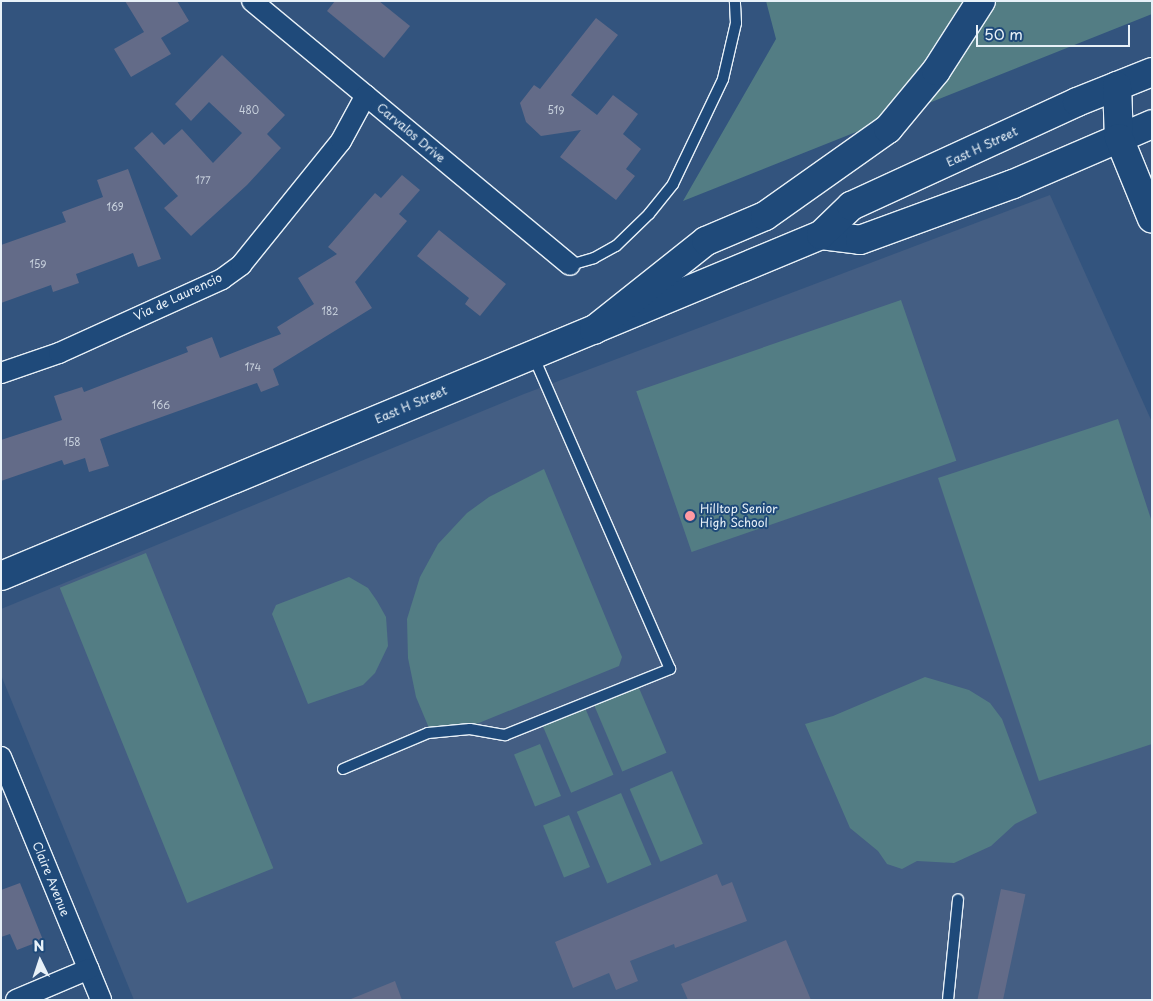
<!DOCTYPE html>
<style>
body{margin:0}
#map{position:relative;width:1153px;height:1001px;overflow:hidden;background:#33547e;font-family:"Playpen Sans",sans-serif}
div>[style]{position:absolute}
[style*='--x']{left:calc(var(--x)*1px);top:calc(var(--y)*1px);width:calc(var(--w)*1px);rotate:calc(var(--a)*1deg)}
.built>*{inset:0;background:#445e83}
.green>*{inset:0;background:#537d84;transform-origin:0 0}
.building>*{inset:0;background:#636b88;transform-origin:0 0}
.roads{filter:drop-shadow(1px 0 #e8f1f8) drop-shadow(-1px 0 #e8f1f8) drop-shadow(0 1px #e8f1f8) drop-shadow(0 -1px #e8f1f8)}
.lane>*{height:10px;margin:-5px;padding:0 5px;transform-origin:5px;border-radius:5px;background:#1f4a7a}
.street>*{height:20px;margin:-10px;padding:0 10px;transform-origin:10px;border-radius:10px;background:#1f4a7a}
.primary>*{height:28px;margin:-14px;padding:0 14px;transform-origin:14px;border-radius:14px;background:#1f4a7a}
.highway>*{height:28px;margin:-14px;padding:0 14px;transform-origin:14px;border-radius:14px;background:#1f4a7a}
.dots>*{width:14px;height:14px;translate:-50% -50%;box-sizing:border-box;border:2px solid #1f4a7a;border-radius:50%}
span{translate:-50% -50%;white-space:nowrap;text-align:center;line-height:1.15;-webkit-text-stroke:4px #1f4a7a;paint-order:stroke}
.number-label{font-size:10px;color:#c7d0dc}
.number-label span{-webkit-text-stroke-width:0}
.street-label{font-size:12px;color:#e8f1f8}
.poi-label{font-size:12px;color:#e8f1f8}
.left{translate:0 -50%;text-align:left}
.frame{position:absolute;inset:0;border:2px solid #e8f1f8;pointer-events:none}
.north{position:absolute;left:15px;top:936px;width:50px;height:50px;-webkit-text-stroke:4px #1f4a7a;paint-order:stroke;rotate:356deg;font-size:14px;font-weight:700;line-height:20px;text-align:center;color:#e8f1f8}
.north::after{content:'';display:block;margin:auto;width:18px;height:22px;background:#e8f1f8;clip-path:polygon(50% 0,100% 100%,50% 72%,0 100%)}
.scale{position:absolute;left:976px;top:25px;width:154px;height:22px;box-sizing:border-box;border:2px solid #e8f1f8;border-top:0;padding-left:6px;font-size:15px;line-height:18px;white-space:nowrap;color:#e8f1f8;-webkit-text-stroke:4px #1f4a7a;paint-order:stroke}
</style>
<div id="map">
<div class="built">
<i style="clip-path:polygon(1050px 195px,1152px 422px,1152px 1000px,134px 1000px,1px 675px,1px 609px,524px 394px)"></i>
</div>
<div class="green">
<i style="clip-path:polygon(766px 1px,1152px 1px,1152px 14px,683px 201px,776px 39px)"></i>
<i style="left:901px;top:300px;width:170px;height:280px;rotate:71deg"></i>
<i style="clip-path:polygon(1118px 419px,1152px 522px,1152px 744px,1039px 781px,938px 478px)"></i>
<i style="clip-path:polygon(544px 469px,622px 657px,619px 666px,474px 725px,429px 728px,416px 697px,408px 658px,407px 619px,420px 577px,438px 544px,467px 513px,489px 497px)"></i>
<i style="left:146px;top:553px;width:340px;height:93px;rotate:68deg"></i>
<i style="clip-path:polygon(349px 577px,368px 588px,377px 601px,386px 617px,388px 646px,375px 673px,363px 685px,308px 704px,272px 614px,276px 605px)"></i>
<i style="clip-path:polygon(925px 677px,969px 690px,990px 703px,1002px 719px,1037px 813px,1015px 824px,991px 846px,954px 863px,917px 861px,902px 869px,887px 864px,878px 851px,850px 828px,805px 724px,833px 716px)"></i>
<i style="left:636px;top:681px;width:78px;height:48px;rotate:67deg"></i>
<i style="left:583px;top:703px;width:78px;height:46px;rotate:67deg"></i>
<i style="left:540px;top:744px;width:56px;height:28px;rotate:68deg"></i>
<i style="left:672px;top:771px;width:79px;height:46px;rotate:67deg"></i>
<i style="left:621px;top:793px;width:78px;height:48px;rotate:67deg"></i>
<i style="left:569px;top:815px;width:56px;height:28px;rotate:68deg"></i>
</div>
<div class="building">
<i style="clip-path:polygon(125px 1px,177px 1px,189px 21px,161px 38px,171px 54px,131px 77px,114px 49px,144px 32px)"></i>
<i style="clip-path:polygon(335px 1px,379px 1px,410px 26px,384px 58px,327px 11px)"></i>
<i style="clip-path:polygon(596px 18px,618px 35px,571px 95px,597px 115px,613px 95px,638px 114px,623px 134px,641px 149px,626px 169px,635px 176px,616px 200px,560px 157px,581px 130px,541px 136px,526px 122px,520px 103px,534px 85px,540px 89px)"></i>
<i style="clip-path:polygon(222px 55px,285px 115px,267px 134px,281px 148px,247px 185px,191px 236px,164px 208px,178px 196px,134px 148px,152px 132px,164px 145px,182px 129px,213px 163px,242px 133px,209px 102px,191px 121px,175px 104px)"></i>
<i style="clip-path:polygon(128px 169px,161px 259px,138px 267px,133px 253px,76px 274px,79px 283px,53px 292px,51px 285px,1px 303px,1px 245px,66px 222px,62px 212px,103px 197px,97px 180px)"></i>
<i style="clip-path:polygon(402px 175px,420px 190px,399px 214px,407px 221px,355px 282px,372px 308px,273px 369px,279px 385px,261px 392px,257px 383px,100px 439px,109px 466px,89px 472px,85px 458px,64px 465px,62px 460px,1px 481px,1px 440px,62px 420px,54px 396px,82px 387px,84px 392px,188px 352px,186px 347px,212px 337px,220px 358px,281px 334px,277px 327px,314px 304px,298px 278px,337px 254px,328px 247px,375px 193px,381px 198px)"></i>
<i style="clip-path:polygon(439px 230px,506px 284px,480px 316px,465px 304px,469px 298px,417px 256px)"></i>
<i style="clip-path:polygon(717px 874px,722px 886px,732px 882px,747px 921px,675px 948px,674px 944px,630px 961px,638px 981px,616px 990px,609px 973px,573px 988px,555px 942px)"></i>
<i style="clip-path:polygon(20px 883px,43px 940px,17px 950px,10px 934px,1px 937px,1px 890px)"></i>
<i style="left:1001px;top:889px;width:25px;height:113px;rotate:12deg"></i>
<i style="clip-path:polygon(786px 940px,811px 1000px,688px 1000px,681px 984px)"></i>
<i style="clip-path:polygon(395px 981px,402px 1000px,351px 1000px,351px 999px)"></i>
</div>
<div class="roads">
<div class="lane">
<i style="--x:570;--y:265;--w:25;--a:-16"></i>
<i style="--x:594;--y:258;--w:25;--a:-29"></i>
<i style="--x:616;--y:246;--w:46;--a:-44.1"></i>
<i style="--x:649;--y:214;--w:38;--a:-51"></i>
<i style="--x:673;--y:184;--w:116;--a:-64.5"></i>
<i style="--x:723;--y:79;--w:57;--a:-76.9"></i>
<i style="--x:736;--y:23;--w:22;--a:-93"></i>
<i style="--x:343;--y:769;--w:92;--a:-23"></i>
<i style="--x:428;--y:733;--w:42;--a:-5.4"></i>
<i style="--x:470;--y:729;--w:36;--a:10"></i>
<i style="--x:505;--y:735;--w:178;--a:-21.8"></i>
<i style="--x:670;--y:669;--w:342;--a:-113.6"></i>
<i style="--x:948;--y:1000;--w:101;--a:-84.3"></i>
</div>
<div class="street">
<i style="--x:252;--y:1;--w:413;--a:39.7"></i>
<i style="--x:1;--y:373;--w:61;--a:-19"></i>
<i style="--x:59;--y:353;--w:179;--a:-24.4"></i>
<i style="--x:222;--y:279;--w:24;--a:-36"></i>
<i style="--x:241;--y:265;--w:159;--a:-51.1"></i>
<i style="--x:341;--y:141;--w:52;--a:-61.5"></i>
<i style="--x:1;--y:757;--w:263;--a:67.6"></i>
<i style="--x:16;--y:1000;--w:79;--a:-23"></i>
</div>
<div class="primary">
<i style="--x:821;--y:235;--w:39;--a:7"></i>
<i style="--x:860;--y:240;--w:163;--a:-20.1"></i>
<i style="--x:1013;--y:184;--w:151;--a:-23.3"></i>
<i style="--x:1;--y:576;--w:888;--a:-22.58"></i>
<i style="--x:821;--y:235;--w:42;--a:-44"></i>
<i style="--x:851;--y:206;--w:249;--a:-24.7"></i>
<i style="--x:1077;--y:102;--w:81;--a:-21.8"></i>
</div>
<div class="highway">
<i style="--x:1117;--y:86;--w:52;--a:87.8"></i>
<i style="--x:1119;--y:138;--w:87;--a:67.8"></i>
<i style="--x:594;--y:330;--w:143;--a:-38.5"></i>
<i style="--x:706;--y:241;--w:64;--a:-23"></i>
<i style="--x:765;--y:216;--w:151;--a:-35.3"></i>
<i style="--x:888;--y:129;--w:75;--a:-50.4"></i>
<i style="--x:936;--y:71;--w:83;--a:-57.3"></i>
</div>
</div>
<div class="dots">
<i style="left:690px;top:516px;background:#ff9aa2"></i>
</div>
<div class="number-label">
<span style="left:249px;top:110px">480</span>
<span style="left:556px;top:110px">519</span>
<span style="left:203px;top:180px">177</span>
<span style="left:115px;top:207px">169</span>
<span style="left:38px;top:264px">159</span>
<span style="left:330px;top:311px">182</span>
<span style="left:253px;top:367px">174</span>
<span style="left:161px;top:405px">166</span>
<span style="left:72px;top:442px">158</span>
</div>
<div class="street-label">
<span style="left:411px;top:133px;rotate:40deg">Carvalos Drive</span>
<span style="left:982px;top:147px;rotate:-25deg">East H Street</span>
<span style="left:178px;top:297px;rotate:-25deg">Via de Laurencio</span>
<span style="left:411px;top:405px;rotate:-23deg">East H Street</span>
<span style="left:51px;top:879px;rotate:68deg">Claire Avenue</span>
</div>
<div class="poi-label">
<span class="left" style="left:700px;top:516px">Hilltop Senior<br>High School</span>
</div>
<div class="frame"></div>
<div class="north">N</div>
<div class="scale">50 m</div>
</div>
